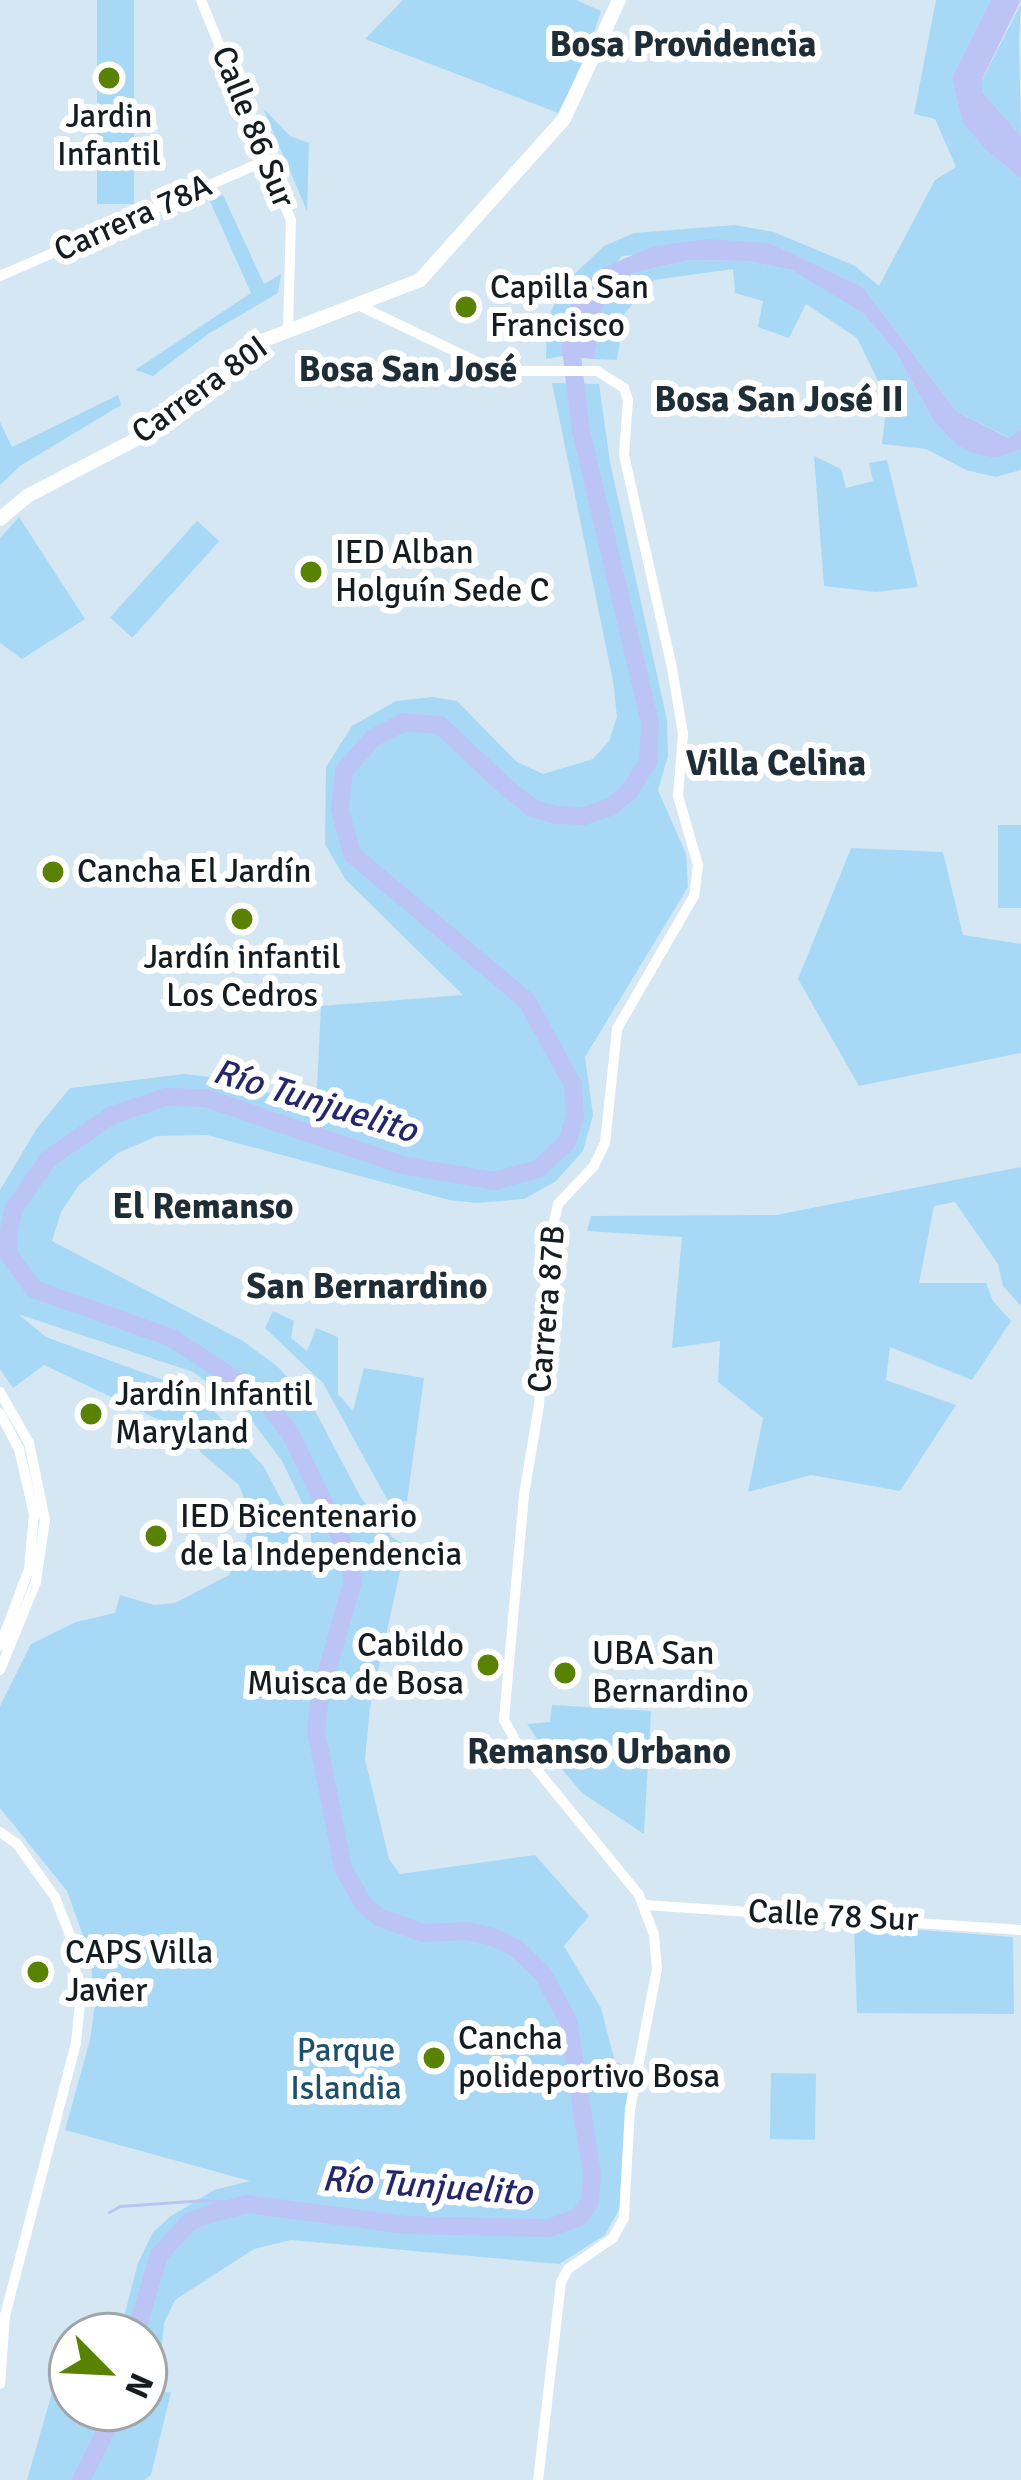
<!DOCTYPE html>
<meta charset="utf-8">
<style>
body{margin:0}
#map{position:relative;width:1021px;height:2480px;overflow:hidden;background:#d4e7f3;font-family:Signika,sans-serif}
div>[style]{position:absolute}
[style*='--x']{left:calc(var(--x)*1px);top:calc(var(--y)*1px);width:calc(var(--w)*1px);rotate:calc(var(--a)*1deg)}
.green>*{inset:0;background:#a7d9f6;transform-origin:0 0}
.water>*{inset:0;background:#bbc4f5}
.stream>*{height:3px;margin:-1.5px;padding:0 1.5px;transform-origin:1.5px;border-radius:1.5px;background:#bbc4f5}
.river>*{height:18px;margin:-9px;padding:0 9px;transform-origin:9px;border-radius:9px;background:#bbc4f5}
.minor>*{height:10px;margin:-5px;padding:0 5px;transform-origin:5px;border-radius:5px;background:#fff}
.major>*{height:14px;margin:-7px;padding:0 7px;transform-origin:7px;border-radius:7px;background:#fff}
.dots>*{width:33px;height:33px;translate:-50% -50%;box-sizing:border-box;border:6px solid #fff;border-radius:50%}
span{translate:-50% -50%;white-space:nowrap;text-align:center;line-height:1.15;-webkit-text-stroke:12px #fff;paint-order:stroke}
.poi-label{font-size:33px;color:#161d21}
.left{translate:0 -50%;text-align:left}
.right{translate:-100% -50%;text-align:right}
.street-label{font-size:33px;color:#161d21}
.park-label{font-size:33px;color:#1c506b}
.neighbourhood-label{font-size:36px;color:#1e2d36;font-weight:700}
.water-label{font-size:36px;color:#25266b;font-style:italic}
.north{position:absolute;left:48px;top:2312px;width:120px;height:120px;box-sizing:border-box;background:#fff;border:3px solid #a2a5a6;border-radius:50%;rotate:114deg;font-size:33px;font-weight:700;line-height:48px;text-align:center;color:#161d21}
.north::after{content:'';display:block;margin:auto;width:42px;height:54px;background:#5a8202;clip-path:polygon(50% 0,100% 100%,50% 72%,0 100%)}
</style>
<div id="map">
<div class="green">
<i style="left:97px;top:0;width:37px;height:204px"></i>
<i style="clip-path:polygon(403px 0,576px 0,601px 11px,585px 60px,558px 113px,365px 39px)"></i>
<i style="clip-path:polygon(936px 0,991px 0,952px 77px,987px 151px,1021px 179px,1021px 430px,1010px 438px,957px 412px,863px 287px,770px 243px,622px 256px,561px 334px,562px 356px,546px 359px,547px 321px,563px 285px,604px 246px,634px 233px,735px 225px,774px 232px,855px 266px,879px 286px,935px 180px,956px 167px,935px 119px,914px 114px)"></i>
<i style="clip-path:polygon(1021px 4px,1019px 39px,1021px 136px,982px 92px,982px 80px)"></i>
<i style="clip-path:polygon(263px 108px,290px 136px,309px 143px,307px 211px)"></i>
<i style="clip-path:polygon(223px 195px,264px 284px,281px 274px,278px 293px,208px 334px,153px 376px,135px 370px,251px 293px,209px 199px)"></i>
<i style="clip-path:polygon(689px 260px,747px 261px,792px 270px,834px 292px,862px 312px,896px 352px,933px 420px,951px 440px,996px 458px,1021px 450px,1021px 470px,996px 477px,966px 470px,926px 449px,882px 444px,887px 399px,857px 338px,806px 304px,789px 338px,758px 327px,763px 301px,735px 293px,733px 269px,654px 280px,624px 314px,617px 360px,594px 359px,605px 296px,621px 276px)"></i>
<i style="clip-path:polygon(evenodd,552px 383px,599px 384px,610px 462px,667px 720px,668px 756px,658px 790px,686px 854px,688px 887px,585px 1057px,593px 1115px,583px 1151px,556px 1181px,524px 1199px,477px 1203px,449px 1200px,207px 1135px,157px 1136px,118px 1153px,79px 1185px,61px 1212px,52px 1241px,243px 1341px,278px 1367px,310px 1401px,361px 1498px,393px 1538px,406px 1545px,370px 1707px,365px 1759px,389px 1859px,400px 1874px,535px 1855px,589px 1916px,564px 1946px,601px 2008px,615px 2062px,629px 2067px,621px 2206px,605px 2235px,559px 2264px,291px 2240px,254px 2249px,175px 2300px,164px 2323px,157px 2393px,171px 2392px,151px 2475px,144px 2480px,27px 2480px,69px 2333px,79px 2336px,72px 2336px,72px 2408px,144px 2408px,144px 2336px,119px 2336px,138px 2263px,153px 2232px,171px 2216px,214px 2190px,250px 2181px,65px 2130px,90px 2040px,95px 2004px,90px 1955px,67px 1891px,0 1808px,0 1706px,31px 1644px,76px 1622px,115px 1613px,120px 1595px,154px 1605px,175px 1603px,229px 1575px,246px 1538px,249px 1512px,239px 1485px,200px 1452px,197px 1438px,44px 1365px,13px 1388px,0 1369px,0 1190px,37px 1128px,70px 1088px,184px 1074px,220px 1078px,316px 1107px,321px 1006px,463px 995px,345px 879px,325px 844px,326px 767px,352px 726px,396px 701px,432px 697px,457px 701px,517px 762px,543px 774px,593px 759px,609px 741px,617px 717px,613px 681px,552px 383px,18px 1314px,193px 1372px,244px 1410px,282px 1461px,310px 1519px,313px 1579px,304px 1543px,264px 1467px,208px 1404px,174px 1384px,46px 1337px,18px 1314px)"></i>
<i style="clip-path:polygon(118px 395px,121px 405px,20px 466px,0 485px,0 422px,12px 447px)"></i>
<i style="clip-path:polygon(814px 456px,841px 469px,846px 488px,873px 481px,869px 463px,887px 460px,918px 587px,876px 592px,824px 586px)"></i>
<i style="clip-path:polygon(19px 517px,85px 619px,22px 659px,0 643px,0 538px)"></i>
<i style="left:197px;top:521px;width:30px;height:130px;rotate:42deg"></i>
<i style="left:1021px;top:825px;width:83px;height:23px;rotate:90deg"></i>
<i style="clip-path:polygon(851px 848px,943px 852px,963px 935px,1021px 944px,1021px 1053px,859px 1086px,798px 979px)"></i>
<i style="clip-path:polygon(1021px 1167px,1021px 1306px,1003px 1286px,998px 1264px,955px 1202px,934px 1206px,919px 1283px,986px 1283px,993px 1301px,1011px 1321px,972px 1380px,890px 1347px,886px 1380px,956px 1405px,900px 1491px,811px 1475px,748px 1492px,763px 1418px,718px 1382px,720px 1341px,672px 1348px,682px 1237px,587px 1231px,591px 1216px,776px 1215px)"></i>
<i style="clip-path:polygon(273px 1311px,294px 1321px,291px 1338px,307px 1351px,316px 1328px,338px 1337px,338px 1394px,353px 1411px,364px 1368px,424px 1378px,407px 1501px,388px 1501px,323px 1383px,265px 1328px)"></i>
<i style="clip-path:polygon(552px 1705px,651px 1711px,644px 1834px,582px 1793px,539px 1742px,527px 1724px,550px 1722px)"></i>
<i style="clip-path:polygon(854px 1925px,1013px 1937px,1014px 2014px,857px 2013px)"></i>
<i style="left:771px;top:2073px;width:45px;height:66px;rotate:1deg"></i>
</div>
<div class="water">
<i style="clip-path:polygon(991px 0,1021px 0,982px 79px,982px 92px,1021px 136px,1021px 179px,987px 151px,963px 123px,952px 77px)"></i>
<i style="clip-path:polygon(706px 239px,770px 243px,863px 287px,957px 412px,1009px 438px,1021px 430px,1021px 450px,996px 458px,969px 452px,951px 440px,933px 420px,896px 352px,862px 312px,792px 270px,747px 261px,689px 260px,621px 276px,605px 296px,594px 359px,562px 356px,561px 334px,575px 291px,603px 268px,651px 247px)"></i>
</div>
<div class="stream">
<i style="--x:109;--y:2212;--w:13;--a:-29"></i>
<i style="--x:120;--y:2206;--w:85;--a:-4"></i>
<i style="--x:205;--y:2200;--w:43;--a:5.3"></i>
</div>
<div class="river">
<i style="--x:135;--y:2336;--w:84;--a:-73.5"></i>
<i style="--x:159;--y:2255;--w:45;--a:-47.7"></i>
<i style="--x:189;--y:2222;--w:22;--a:-22"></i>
<i style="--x:209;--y:2214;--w:40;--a:-14.4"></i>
<i style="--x:248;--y:2204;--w:159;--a:7.6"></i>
<i style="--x:406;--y:2225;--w:143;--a:1.2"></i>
<i style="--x:549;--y:2228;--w:32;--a:-20"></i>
<i style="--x:579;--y:2217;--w:19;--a:-55"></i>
<i style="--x:590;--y:2201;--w:27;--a:-86"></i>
<i style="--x:592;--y:2174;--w:155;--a:-98.9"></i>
<i style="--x:568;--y:2021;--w:53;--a:-118"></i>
<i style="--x:543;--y:1974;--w:37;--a:-136"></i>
<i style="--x:516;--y:1948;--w:25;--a:-154"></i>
<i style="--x:493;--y:1937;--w:26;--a:-167"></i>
<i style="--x:468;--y:1931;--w:45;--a:177.5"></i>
<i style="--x:423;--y:1933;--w:45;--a:-160.3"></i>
<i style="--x:381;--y:1918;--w:21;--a:-143"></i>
<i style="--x:364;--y:1905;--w:43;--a:-119.6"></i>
<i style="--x:343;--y:1868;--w:141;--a:-101.1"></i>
<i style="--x:316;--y:1730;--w:35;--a:-83"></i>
<i style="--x:320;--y:1695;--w:119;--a:-73.9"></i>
<i style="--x:353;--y:1581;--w:28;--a:-100"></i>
<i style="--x:348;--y:1553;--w:133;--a:-115.8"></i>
<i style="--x:290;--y:1433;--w:46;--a:-127.9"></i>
<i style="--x:262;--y:1397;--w:108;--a:-146.8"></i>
<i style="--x:172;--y:1338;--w:146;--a:-160.5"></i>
<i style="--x:34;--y:1289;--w:42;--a:-126.3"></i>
<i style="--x:9;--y:1255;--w:19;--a:-93"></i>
<i style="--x:8;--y:1236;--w:26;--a:-79"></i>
<i style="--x:13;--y:1210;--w:62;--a:-55.5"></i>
<i style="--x:48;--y:1159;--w:78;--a:-34.5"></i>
<i style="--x:112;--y:1115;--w:57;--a:-18.4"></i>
<i style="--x:166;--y:1097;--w:40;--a:1.4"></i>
<i style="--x:206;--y:1098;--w:207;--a:18.9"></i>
<i style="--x:402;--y:1165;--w:93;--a:9.9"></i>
<i style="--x:494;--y:1181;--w:46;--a:-15.3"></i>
<i style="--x:538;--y:1169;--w:40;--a:-43"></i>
<i style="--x:567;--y:1142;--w:27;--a:-73"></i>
<i style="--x:575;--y:1116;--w:31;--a:-94"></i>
<i style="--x:573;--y:1085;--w:96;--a:-118.7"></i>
<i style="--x:527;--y:1001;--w:229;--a:-140"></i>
<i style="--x:352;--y:854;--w:46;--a:-105.3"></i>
<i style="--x:340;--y:810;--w:39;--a:-84"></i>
<i style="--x:344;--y:771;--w:44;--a:-48.7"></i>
<i style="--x:373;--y:738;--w:35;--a:-27"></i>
<i style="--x:404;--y:722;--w:36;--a:5"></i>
<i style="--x:440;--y:725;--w:92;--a:43.2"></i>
<i style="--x:507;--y:788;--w:33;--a:38"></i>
<i style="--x:533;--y:808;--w:24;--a:17"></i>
<i style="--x:556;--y:815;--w:28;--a:2"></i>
<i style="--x:584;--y:816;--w:28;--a:-19"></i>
<i style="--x:610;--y:807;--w:24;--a:-38"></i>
<i style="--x:629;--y:792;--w:36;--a:-58"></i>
<i style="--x:648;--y:762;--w:39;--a:-87"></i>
<i style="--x:650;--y:723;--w:299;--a:-103.3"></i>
<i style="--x:581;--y:432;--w:95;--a:-96.7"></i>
<i style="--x:81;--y:2480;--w:80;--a:-63.4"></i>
</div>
<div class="minor">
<i style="--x:201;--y:0;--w:238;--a:67.8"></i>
<i style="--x:291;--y:220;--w:108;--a:91.6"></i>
<i style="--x:0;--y:276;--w:291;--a:-23.5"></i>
<i style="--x:356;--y:304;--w:136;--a:25.6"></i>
<i style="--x:479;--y:363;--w:38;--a:12"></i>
<i style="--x:516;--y:371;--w:81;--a:0"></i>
<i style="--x:597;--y:371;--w:32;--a:32"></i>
<i style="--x:624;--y:388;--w:13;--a:72"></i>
<i style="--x:628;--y:400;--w:55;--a:94.2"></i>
<i style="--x:624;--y:455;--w:218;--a:77.3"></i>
<i style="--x:672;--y:668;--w:67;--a:80.5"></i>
<i style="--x:683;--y:734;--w:62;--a:94.6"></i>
<i style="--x:678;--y:796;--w:72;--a:73.8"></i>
<i style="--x:698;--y:865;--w:31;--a:97"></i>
<i style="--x:694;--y:896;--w:154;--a:120.1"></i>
<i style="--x:617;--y:1029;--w:115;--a:96"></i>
<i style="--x:605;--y:1143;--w:25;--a:116"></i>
<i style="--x:594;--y:1166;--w:52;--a:133.5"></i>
<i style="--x:558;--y:1204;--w:50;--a:102.7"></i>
<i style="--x:547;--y:1253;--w:152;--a:93"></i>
<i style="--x:539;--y:1405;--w:91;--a:99.5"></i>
<i style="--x:524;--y:1495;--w:226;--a:95.1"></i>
<i style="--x:504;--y:1720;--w:33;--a:61"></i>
<i style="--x:520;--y:1749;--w:188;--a:50.8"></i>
<i style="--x:639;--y:1895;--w:43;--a:69.4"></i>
<i style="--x:654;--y:1935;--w:34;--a:85"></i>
<i style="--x:657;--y:1969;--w:143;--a:100.9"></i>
<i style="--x:630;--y:2109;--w:109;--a:93.2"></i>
<i style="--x:624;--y:2218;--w:23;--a:119"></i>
<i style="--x:613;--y:2238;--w:55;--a:145.4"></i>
<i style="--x:568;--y:2269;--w:15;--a:118"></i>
<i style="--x:561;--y:2282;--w:199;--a:96.6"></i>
<i style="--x:0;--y:1392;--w:59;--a:60.4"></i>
<i style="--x:29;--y:1443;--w:79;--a:78.3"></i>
<i style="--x:45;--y:1520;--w:63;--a:98.3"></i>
<i style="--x:36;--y:1582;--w:95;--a:112.2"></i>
<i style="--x:0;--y:1413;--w:41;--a:62.2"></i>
<i style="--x:19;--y:1449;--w:67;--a:77"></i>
<i style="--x:34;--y:1514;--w:55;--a:95.2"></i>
<i style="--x:29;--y:1569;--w:82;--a:110.6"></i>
<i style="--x:0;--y:1832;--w:21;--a:35"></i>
<i style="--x:17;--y:1844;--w:65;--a:54.4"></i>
<i style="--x:55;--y:1897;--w:44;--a:68.7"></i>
<i style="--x:71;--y:1938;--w:66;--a:82.1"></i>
<i style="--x:80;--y:2003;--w:40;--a:95.7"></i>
<i style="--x:76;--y:2043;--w:281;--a:104.6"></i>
<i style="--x:5;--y:2315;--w:69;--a:94.1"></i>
<i style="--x:645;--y:1905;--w:377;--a:3.8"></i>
</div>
<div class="major">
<i style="--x:0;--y:519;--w:35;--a:-40"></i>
<i style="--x:27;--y:496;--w:134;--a:-27.5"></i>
<i style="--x:146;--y:434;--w:149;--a:-38.7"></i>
<i style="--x:262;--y:341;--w:169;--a:-21.1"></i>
<i style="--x:420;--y:280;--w:216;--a:-48.2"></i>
<i style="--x:564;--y:119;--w:131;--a:-65.2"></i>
</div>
<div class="dots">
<i style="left:109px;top:78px;background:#5a8202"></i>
<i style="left:466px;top:307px;background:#5a8202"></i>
<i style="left:311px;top:572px;background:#5a8202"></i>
<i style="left:53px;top:872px;background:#5a8202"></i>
<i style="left:242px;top:919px;background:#5a8202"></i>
<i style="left:91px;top:1414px;background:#5a8202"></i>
<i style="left:156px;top:1536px;background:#5a8202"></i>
<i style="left:488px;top:1665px;background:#5a8202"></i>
<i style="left:565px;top:1673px;background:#5a8202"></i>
<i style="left:38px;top:1972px;background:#5a8202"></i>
<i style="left:434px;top:2058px;background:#5a8202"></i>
</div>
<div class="poi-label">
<span style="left:109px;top:136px">Jardin<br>Infantil</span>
<span class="left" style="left:490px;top:307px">Capilla San<br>Francisco</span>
<span class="left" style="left:335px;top:572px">IED Alban<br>Holguín Sede C</span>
<span class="left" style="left:77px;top:872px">Cancha El Jardín</span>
<span style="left:242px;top:977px">Jardín infantil<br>Los Cedros</span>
<span class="left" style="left:115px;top:1414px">Jardín Infantil<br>Maryland</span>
<span class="left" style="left:180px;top:1536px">IED Bicentenario<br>de la Independencia</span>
<span class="right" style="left:464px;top:1665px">Cabildo<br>Muisca de Bosa</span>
<span class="left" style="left:592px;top:1673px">UBA San<br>Bernardino</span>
<span class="left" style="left:65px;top:1972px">CAPS Villa<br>Javier</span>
<span class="left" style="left:458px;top:2058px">Cancha<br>polideportivo Bosa</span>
</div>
<div class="street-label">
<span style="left:253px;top:127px;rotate:68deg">Calle 86 Sur</span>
<span style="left:133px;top:218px;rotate:-24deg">Carrera 78A</span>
<span style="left:200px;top:390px;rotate:-36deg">Carrera 80I</span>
<span style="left:547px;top:1309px;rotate:-85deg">Carrera 87B</span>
<span style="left:833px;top:1916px;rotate:3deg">Calle 78 Sur</span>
</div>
<div class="park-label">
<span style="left:346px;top:2070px">Parque<br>Islandia</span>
</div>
<div class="neighbourhood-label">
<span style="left:683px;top:45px">Bosa Providencia</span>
<span style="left:408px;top:370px">Bosa San José</span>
<span style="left:779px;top:400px">Bosa San José II</span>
<span style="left:776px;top:764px">Villa Celina</span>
<span style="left:203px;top:1207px">El Remanso</span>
<span style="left:367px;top:1287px">San Bernardino</span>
<span style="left:599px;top:1752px">Remanso Urbano</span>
</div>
<div class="water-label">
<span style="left:315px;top:1101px;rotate:17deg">Río Tunjuelito</span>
<span style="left:427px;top:2186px;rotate:4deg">Río Tunjuelito</span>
</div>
<div class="north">N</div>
</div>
